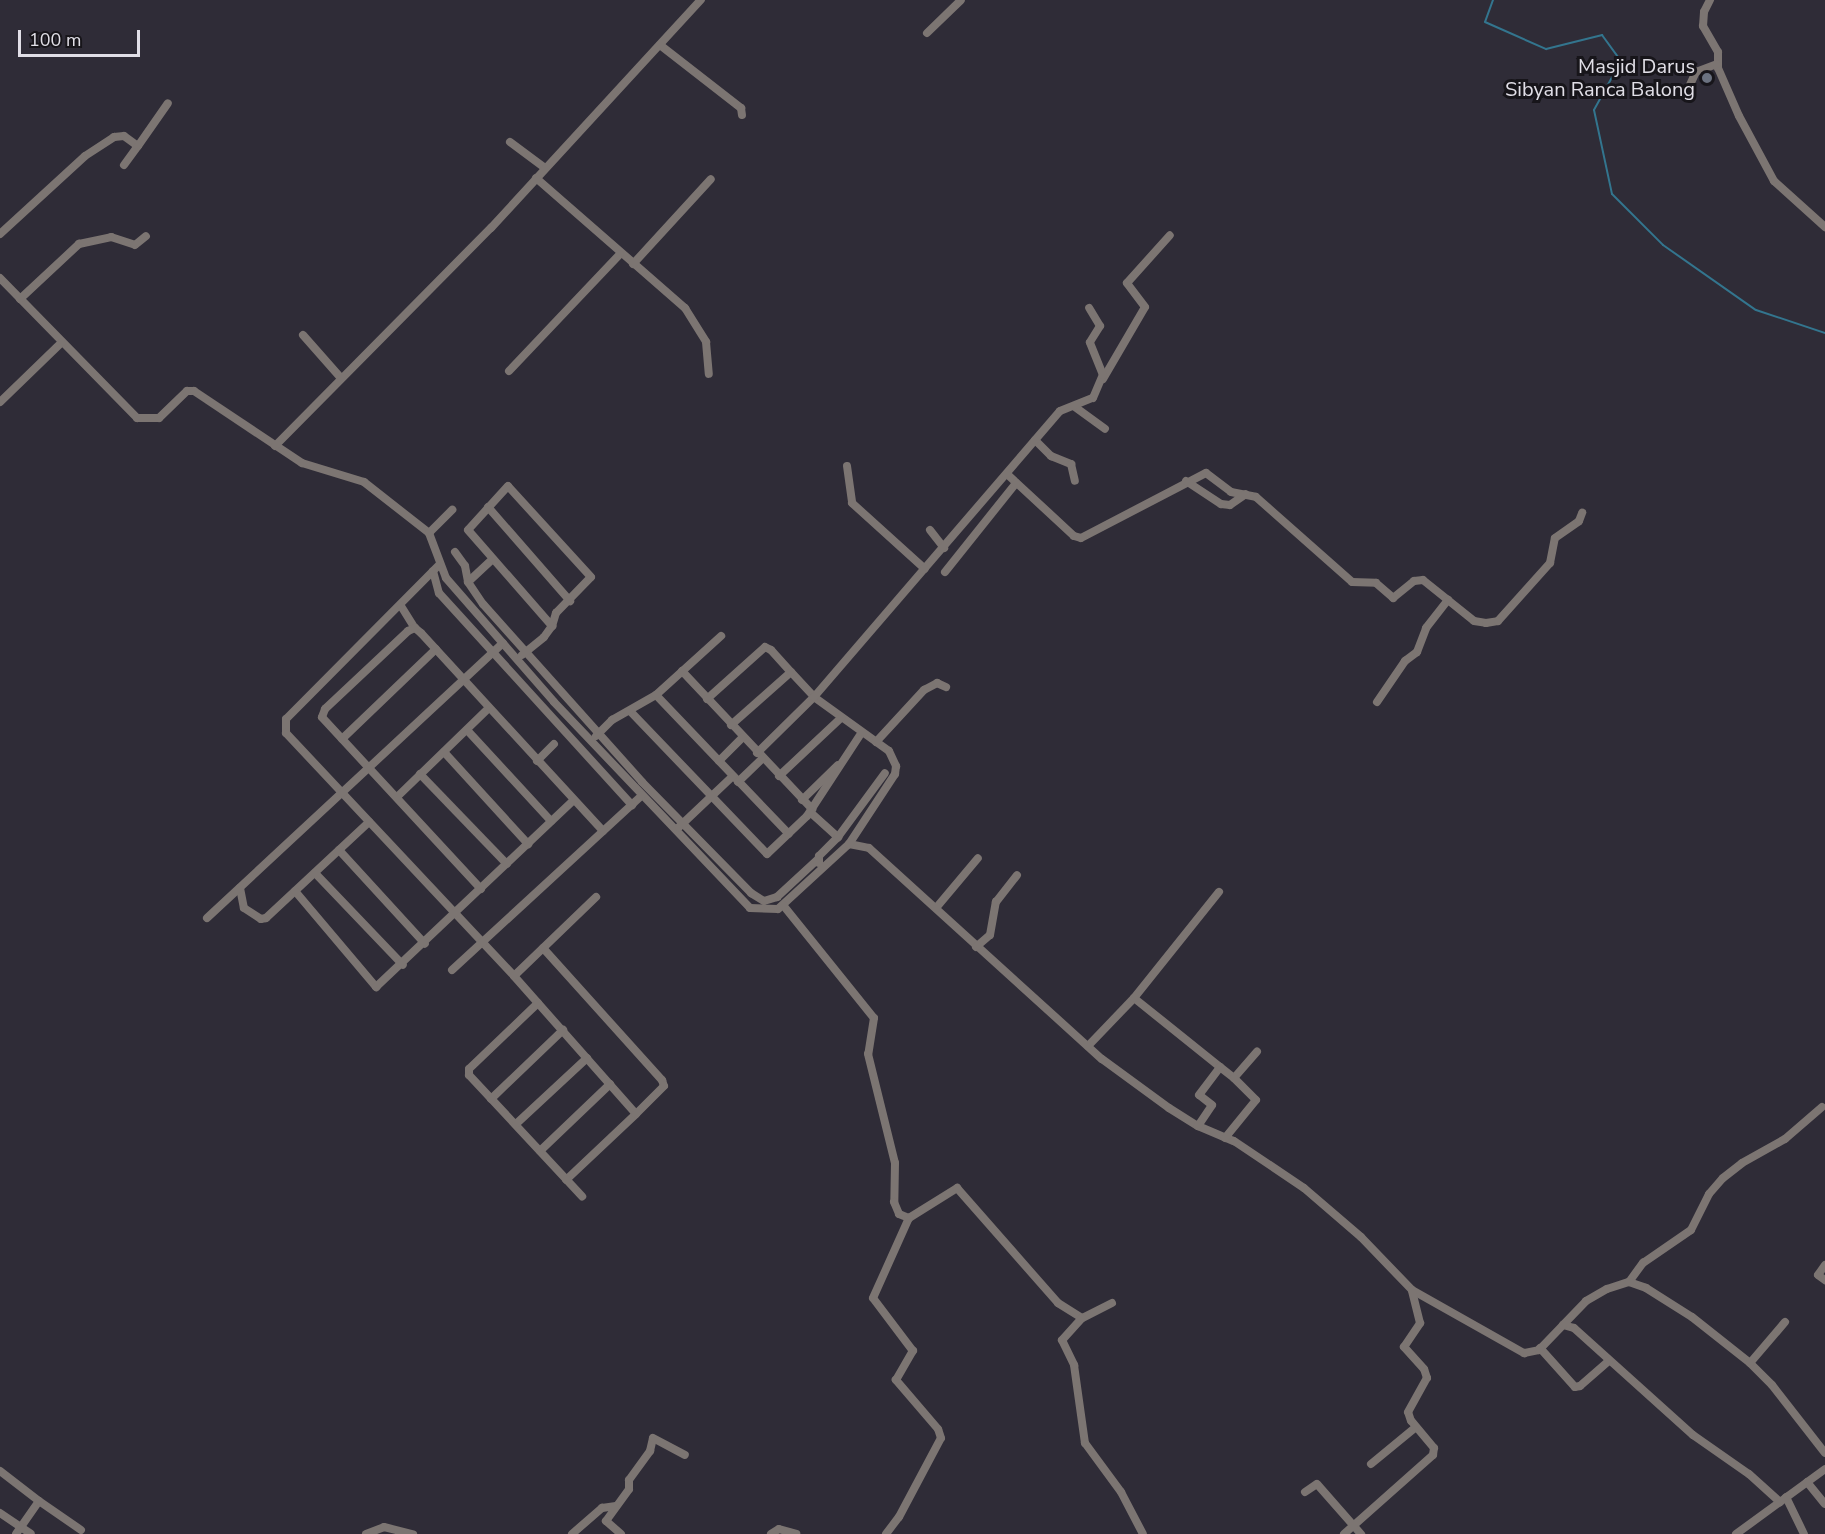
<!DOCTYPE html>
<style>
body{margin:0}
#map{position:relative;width:1825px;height:1534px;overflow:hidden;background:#2f2c37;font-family:"Nunito Sans",sans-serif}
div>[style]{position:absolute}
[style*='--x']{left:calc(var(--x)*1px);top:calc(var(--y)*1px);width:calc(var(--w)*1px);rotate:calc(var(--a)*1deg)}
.stream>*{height:2px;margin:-1px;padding:0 1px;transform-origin:1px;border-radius:1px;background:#33758e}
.minor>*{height:8px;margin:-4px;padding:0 4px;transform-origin:4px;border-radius:4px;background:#7c7572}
.dots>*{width:16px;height:16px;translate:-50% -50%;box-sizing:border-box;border:3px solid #17151a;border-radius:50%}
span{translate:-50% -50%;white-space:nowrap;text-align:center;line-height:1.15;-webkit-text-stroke:6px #17151a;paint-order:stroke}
.poi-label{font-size:20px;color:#e1dfe7}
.right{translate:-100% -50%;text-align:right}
.scale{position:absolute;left:18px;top:30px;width:122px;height:27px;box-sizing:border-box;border:3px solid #e1dfe7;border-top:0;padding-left:8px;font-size:18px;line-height:21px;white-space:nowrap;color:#e1dfe7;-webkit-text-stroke:4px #17151a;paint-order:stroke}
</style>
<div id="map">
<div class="stream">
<i style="--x:1493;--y:0;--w:23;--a:110"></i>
<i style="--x:1485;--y:22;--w:67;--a:23.9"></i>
<i style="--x:1546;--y:49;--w:58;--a:-14"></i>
<i style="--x:1602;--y:35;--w:32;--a:54"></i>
<i style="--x:1621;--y:61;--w:56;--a:118.9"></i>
<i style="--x:1594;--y:110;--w:86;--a:77.9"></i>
<i style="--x:1612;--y:194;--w:72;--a:45"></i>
<i style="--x:1663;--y:245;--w:113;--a:35"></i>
<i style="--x:1756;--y:310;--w:73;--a:18.4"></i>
</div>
<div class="minor">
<i style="--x:1710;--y:0;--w:13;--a:117"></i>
<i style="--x:1704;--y:12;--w:14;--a:94"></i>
<i style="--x:1703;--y:26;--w:30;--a:60"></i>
<i style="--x:1718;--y:52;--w:16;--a:90"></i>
<i style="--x:1718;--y:68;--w:52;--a:66.4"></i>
<i style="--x:1739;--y:116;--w:74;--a:61.7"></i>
<i style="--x:1774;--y:181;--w:69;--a:42"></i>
<i style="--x:927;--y:33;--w:47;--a:-44.1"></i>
<i style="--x:660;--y:45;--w:103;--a:37.9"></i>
<i style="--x:741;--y:108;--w:7;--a:82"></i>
<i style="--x:1688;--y:89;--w:19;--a:-65"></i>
<i style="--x:1696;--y:72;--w:22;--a:-21"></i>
<i style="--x:510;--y:142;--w:44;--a:36.6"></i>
<i style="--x:124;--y:165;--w:24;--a:-54"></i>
<i style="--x:536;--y:178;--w:198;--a:41.1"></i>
<i style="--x:685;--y:308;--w:40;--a:58"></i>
<i style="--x:706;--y:342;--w:32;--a:85"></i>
<i style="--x:0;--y:234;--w:115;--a:-42.5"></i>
<i style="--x:85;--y:156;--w:35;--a:-33"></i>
<i style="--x:114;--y:137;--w:10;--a:-6"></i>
<i style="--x:124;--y:136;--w:17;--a:36"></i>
<i style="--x:138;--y:146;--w:52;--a:-55.1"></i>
<i style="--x:633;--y:264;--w:115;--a:-47.5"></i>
<i style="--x:0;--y:278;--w:196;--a:45.6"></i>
<i style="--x:137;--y:418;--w:22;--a:0"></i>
<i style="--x:159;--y:418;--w:39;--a:-44"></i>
<i style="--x:187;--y:391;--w:7;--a:0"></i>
<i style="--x:194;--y:391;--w:130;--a:33.7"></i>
<i style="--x:302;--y:463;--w:65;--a:17"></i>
<i style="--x:364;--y:482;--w:83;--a:38.1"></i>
<i style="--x:429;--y:533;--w:48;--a:69.3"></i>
<i style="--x:446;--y:578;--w:164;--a:48.9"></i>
<i style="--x:554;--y:702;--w:284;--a:46.4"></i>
<i style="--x:750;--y:908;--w:28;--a:2"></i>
<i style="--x:778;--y:909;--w:96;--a:-42.5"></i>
<i style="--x:849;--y:844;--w:20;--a:11"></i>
<i style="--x:869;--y:848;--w:314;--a:42.2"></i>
<i style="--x:1102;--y:1059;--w:83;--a:36.2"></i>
<i style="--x:1169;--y:1108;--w:34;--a:32"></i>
<i style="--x:1198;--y:1126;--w:39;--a:23"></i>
<i style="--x:1234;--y:1141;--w:84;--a:33.9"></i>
<i style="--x:1304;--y:1188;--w:75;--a:40.7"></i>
<i style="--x:1361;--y:1237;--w:74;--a:46.1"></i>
<i style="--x:1412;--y:1290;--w:129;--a:29.4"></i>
<i style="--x:1524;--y:1353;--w:15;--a:-11"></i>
<i style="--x:1539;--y:1350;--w:35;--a:-46"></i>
<i style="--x:1563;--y:1325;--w:11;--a:15"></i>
<i style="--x:1574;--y:1328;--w:160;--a:42"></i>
<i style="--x:1693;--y:1435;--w:68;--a:34.9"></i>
<i style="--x:1749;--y:1474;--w:42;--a:42.1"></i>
<i style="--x:20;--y:299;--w:81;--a:-43"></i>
<i style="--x:79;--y:244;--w:33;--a:-12"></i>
<i style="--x:111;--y:237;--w:25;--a:18"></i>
<i style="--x:135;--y:245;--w:14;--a:-39"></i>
<i style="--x:303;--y:335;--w:56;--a:48.6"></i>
<i style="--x:509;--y:371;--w:161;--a:-46.5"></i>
<i style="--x:1103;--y:379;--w:83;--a:-59.7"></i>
<i style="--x:1145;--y:307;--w:30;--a:-127"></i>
<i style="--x:1127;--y:283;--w:64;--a:-48.1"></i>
<i style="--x:0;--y:402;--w:85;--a:-44"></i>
<i style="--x:1075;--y:407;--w:37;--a:36"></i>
<i style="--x:1035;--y:440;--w:23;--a:45"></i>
<i style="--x:1051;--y:456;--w:22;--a:22"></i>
<i style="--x:1071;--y:464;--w:17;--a:77"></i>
<i style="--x:275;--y:446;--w:307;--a:-45.3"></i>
<i style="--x:491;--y:228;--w:310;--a:-47.4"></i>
<i style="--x:847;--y:466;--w:37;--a:82"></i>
<i style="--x:852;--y:503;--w:98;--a:42.1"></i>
<i style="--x:1007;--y:474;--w:91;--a:42.8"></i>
<i style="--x:1074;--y:536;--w:7;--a:16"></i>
<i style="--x:1081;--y:538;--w:141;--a:-27.5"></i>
<i style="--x:1206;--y:473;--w:31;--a:37"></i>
<i style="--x:1231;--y:492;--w:25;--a:11"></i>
<i style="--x:1256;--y:497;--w:128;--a:41.5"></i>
<i style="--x:1352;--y:582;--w:24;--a:2"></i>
<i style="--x:1376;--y:583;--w:23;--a:41"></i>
<i style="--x:1393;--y:598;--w:27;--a:-39"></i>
<i style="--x:1414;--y:581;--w:9;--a:-6"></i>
<i style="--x:1423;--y:580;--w:65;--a:38.8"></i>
<i style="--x:1474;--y:621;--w:12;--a:9"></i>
<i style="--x:1486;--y:623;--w:12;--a:-9"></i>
<i style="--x:1498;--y:621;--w:78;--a:-48.1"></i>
<i style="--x:1550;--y:563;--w:25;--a:-79"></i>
<i style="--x:1555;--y:538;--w:29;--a:-35"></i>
<i style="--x:1579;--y:521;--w:9;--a:-69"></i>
<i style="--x:1186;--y:481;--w:42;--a:33.3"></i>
<i style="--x:1221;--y:504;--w:9;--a:6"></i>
<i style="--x:1230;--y:505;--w:19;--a:-35"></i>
<i style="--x:488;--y:507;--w:125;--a:48.9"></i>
<i style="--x:930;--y:530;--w:23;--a:52"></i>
<i style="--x:429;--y:533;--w:33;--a:-45"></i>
<i style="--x:455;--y:552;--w:17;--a:54"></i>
<i style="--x:465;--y:566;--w:16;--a:79"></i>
<i style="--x:468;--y:582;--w:27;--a:56"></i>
<i style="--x:483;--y:604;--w:239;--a:48.2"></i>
<i style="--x:642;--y:782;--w:156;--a:45.5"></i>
<i style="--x:751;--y:893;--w:15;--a:32"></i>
<i style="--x:764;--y:901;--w:14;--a:-17"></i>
<i style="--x:777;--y:897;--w:54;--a:-42.8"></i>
<i style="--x:439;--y:565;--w:217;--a:134.8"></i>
<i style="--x:286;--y:719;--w:14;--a:90"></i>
<i style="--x:286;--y:733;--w:333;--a:46.8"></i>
<i style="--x:514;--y:976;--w:184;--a:48.5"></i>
<i style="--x:636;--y:1114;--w:96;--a:136.7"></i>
<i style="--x:433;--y:571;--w:23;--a:75"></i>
<i style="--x:439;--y:593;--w:287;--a:47.7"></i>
<i style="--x:945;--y:572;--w:114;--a:-51.4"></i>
<i style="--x:468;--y:582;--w:33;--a:-43"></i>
<i style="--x:401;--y:606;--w:26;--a:58"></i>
<i style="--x:522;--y:655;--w:28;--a:-39"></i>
<i style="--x:544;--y:637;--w:14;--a:-54"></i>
<i style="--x:552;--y:626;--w:14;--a:-73"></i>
<i style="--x:556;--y:613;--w:50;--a:-45.8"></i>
<i style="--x:591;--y:577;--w:123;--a:-132.4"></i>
<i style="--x:508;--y:486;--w:59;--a:132.3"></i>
<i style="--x:468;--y:530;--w:128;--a:48.8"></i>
<i style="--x:682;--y:671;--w:190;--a:46.7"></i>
<i style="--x:656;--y:695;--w:192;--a:46.3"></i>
<i style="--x:707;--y:699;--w:78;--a:-41.9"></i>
<i style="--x:765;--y:647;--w:7;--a:27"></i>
<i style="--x:771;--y:650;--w:30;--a:48"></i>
<i style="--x:1377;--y:702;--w:50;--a:-55.7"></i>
<i style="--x:1405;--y:661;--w:15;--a:-37"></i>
<i style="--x:1417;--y:652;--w:26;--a:-69"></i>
<i style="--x:1426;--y:628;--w:36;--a:-52"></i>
<i style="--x:630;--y:711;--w:198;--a:46.2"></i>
<i style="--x:767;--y:854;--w:55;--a:-43.5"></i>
<i style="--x:807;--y:816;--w:100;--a:-56.8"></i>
<i style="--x:731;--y:725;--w:80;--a:-41.5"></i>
<i style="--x:791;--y:672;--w:34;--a:47"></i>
<i style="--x:814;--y:697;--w:92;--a:35.8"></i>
<i style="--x:889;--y:751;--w:17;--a:65"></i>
<i style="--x:896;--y:766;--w:8;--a:97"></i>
<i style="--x:895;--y:774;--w:84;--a:123.3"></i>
<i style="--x:467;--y:730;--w:124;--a:47.3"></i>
<i style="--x:596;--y:736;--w:23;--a:-45"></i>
<i style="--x:612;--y:720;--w:51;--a:-29.6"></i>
<i style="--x:656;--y:695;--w:88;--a:-42.2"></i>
<i style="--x:342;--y:739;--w:130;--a:-43.8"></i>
<i style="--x:876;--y:742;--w:71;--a:-47.3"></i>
<i style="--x:924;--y:690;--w:15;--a:-28"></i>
<i style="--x:937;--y:683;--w:10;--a:24"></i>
<i style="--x:444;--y:752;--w:125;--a:47.6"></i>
<i style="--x:757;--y:753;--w:80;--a:-44.5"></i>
<i style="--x:814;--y:697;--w:377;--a:-49.3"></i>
<i style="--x:1060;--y:411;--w:35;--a:-22"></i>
<i style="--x:1093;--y:398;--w:25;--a:-67"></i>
<i style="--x:1103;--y:375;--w:35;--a:-112"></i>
<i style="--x:1090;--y:342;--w:19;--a:-58"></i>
<i style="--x:1100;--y:326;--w:21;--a:-121"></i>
<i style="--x:537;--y:761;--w:24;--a:-45"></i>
<i style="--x:719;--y:761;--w:33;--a:-45"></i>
<i style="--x:420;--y:774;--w:125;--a:46"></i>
<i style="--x:779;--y:776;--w:85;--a:-43.1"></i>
<i style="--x:738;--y:782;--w:33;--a:-44"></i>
<i style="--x:397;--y:797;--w:128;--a:-44.1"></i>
<i style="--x:802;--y:800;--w:50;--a:-44.2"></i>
<i style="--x:810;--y:812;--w:38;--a:42"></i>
<i style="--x:838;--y:837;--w:79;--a:-53.7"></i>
<i style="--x:679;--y:827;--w:74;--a:-43.4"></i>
<i style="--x:339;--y:850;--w:127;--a:47.5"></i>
<i style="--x:819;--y:863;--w:7;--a:-90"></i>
<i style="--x:819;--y:856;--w:27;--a:-45"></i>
<i style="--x:315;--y:873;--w:127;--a:46.3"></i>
<i style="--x:240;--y:888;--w:20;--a:79"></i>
<i style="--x:244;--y:908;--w:20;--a:33"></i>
<i style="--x:261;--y:919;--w:5;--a:-11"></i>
<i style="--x:266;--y:918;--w:141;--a:-43"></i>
<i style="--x:481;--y:889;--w:234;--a:-132.8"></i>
<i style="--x:322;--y:717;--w:9;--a:-69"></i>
<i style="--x:325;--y:709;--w:114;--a:-43.2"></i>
<i style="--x:408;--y:631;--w:8;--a:-23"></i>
<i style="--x:415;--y:628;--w:8;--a:40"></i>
<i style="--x:421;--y:633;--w:269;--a:47.4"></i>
<i style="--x:295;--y:891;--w:126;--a:49.8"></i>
<i style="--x:376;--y:987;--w:272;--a:-43.4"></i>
<i style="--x:783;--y:905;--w:145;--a:51.2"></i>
<i style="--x:874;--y:1018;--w:36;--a:99"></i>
<i style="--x:868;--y:1054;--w:112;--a:76.1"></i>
<i style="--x:895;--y:1163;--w:39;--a:91"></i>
<i style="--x:894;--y:1202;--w:13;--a:67"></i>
<i style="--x:899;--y:1214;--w:11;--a:22"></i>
<i style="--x:909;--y:1218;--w:57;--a:-32"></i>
<i style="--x:957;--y:1188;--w:153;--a:48.7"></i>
<i style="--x:1058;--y:1303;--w:28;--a:32"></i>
<i style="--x:936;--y:908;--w:65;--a:-50"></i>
<i style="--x:207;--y:918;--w:404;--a:-42.9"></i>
<i style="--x:976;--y:947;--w:18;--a:-41"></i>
<i style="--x:990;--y:935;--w:34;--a:-80"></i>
<i style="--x:996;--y:902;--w:34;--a:-52"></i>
<i style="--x:543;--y:948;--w:178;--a:48"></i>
<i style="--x:662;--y:1080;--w:6;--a:72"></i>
<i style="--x:664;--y:1086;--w:40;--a:135"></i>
<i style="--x:452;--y:970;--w:258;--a:-42.6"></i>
<i style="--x:514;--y:976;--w:114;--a:-43.9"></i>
<i style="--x:1134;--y:998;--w:110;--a:38.7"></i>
<i style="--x:538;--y:1003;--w:95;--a:136.3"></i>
<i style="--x:469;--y:1069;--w:6;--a:90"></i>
<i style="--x:469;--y:1075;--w:166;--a:47"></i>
<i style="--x:1088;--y:1046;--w:66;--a:-46.2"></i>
<i style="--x:1134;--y:998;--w:136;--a:-51.3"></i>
<i style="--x:491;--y:1099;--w:100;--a:-43.8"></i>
<i style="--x:516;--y:1124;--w:97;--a:-42.9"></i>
<i style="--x:1198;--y:1126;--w:25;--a:-56"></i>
<i style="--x:1212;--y:1105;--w:16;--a:-142"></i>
<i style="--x:1199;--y:1095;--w:35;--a:-53"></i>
<i style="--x:1220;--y:1067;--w:18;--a:38"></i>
<i style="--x:1234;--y:1078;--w:35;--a:-49"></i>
<i style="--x:1225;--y:1138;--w:49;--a:-50.8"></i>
<i style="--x:1256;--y:1100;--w:31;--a:-135"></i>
<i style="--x:540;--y:1151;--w:97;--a:-43.7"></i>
<i style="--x:1825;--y:1265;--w:12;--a:125"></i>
<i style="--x:1818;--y:1275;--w:9;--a:36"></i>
<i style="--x:1629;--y:1282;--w:24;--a:-54"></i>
<i style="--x:1643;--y:1263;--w:58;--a:-34.5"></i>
<i style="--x:1691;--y:1230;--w:40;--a:-63.4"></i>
<i style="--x:1709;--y:1194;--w:21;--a:-49"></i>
<i style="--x:1723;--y:1178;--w:24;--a:-38"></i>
<i style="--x:1742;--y:1163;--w:49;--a:-29.2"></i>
<i style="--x:1785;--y:1139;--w:49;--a:-40.9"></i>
<i style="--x:1112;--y:1303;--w:34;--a:153"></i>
<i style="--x:1082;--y:1318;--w:30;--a:132"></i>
<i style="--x:1062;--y:1340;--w:28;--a:64"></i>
<i style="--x:1074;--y:1365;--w:79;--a:82"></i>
<i style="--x:1085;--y:1443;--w:61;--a:53.7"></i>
<i style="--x:1121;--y:1492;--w:47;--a:62.4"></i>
<i style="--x:1563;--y:1325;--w:33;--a:-46"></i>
<i style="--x:1586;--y:1301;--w:24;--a:-30"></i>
<i style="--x:1607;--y:1289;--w:23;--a:-18"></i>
<i style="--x:1629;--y:1282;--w:18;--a:19"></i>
<i style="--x:1646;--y:1288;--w:54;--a:32.2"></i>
<i style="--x:1692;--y:1317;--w:74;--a:38.4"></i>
<i style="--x:1750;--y:1363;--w:31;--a:45"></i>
<i style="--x:1772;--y:1385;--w:86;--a:52.1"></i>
<i style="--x:1540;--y:1348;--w:52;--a:48.1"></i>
<i style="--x:1575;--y:1387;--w:5;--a:-11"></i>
<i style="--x:1580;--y:1386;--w:38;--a:-41"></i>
<i style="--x:1750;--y:1363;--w:54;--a:-49.5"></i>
<i style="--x:1371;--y:1464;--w:58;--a:-39.4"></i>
<i style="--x:0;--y:1471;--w:49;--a:37.6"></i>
<i style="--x:39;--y:1501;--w:40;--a:124.9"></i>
<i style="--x:1807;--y:1482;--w:28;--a:51"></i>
<i style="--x:1305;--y:1492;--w:14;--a:-34"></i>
<i style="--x:1317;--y:1484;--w:67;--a:48.7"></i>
<i style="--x:1786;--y:1497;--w:41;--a:64.1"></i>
<i style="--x:39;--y:1501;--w:51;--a:34.6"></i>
<i style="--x:0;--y:1513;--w:37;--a:34"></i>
<i style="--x:366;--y:1534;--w:19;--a:-21"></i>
<i style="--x:384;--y:1527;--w:30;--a:14"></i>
<i style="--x:572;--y:1534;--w:40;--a:-41"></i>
<i style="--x:602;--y:1508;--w:14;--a:-8"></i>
<i style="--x:621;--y:1534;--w:20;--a:-139"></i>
<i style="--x:606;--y:1521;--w:39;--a:-54"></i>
<i style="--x:629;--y:1489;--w:9;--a:-90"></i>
<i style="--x:629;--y:1480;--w:36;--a:-54"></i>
<i style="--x:650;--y:1451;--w:13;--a:-77"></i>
<i style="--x:653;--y:1438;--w:36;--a:28"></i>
<i style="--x:771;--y:1534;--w:9;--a:-32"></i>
<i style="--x:779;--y:1529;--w:18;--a:16"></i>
<i style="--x:886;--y:1534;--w:21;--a:-53"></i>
<i style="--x:899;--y:1517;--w:89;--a:-62"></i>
<i style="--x:941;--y:1438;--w:9;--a:-108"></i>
<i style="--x:938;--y:1429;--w:65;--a:-130.6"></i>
<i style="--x:896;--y:1380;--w:34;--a:-60"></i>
<i style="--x:913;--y:1351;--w:66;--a:-127"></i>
<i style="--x:873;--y:1298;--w:88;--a:-65.8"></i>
<i style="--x:1344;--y:1534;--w:119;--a:-41.6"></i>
<i style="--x:1433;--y:1455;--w:7;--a:-82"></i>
<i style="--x:1434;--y:1448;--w:35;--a:-130"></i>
<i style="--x:1411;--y:1421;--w:9;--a:-108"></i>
<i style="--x:1408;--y:1412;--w:39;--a:-61"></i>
<i style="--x:1427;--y:1378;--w:9;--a:-108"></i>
<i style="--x:1424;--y:1369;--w:30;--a:-132"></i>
<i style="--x:1404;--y:1347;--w:29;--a:-56"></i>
<i style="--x:1420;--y:1323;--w:34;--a:-104"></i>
<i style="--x:1736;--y:1534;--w:110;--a:-36.1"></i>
</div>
<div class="dots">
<i style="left:1707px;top:78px;background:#6b7280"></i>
</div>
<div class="poi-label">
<span class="right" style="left:1695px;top:78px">Masjid Darus<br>Sibyan Ranca Balong</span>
</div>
<div class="scale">100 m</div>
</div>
